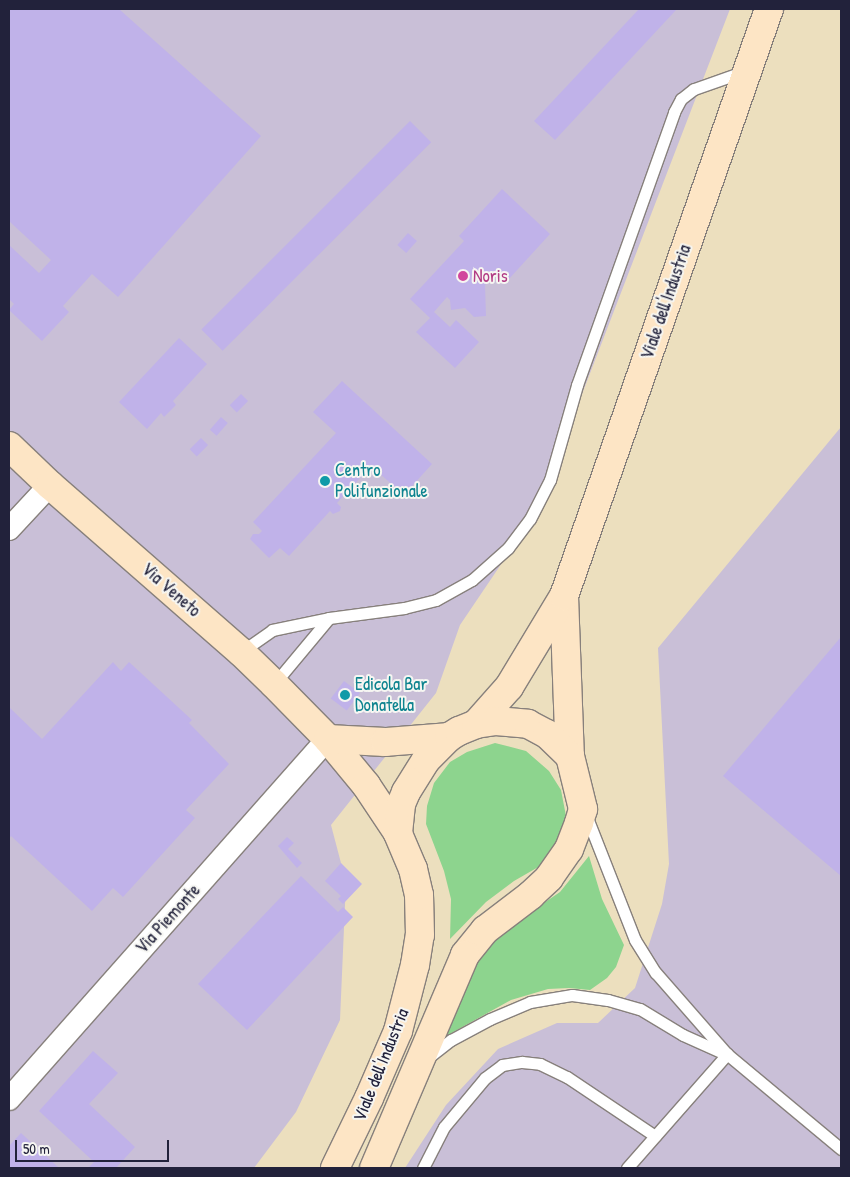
<!DOCTYPE html>
<style>
body{margin:0}
#map{position:relative;width:850px;height:1177px;overflow:hidden;background:#ecdfbe;font-family:"Patrick Hand",sans-serif}
div>[style]{position:absolute}
[style*='--x']{left:calc(var(--x)*1px);top:calc(var(--y)*1px);width:calc(var(--w)*1px);rotate:calc(var(--a)*1deg)}
.industrial>*{inset:0;background:#c9bfd7}
.green>*{inset:0;background:#8dd48e}
.building>*{inset:0;background:#c0b2e9;transform-origin:0 0}
.roads{filter:drop-shadow(1px 0 #87807c) drop-shadow(-1px 0 #87807c) drop-shadow(0 1px #87807c) drop-shadow(0 -1px #87807c)}
.lane>*{height:11px;margin:-5.5px;padding:0 5.5px;transform-origin:5.5px;border-radius:5.5px;background:#fff}
.street>*{height:22px;margin:-11px;padding:0 11px;transform-origin:11px;border-radius:11px;background:#fff}
.secondary>*{height:28px;margin:-14px;padding:0 14px;transform-origin:14px;border-radius:14px;background:#fde5c5}
.dots>*{width:14px;height:14px;translate:-50% -50%;box-sizing:border-box;border:2px solid #f6f6f2;border-radius:50%}
span{translate:-50% -50%;white-space:nowrap;text-align:center;line-height:1.15;-webkit-text-stroke:4px #f6f6f2;paint-order:stroke}
.hotel-label{font-size:18px;color:#b23c85}
.left{translate:0 -50%;text-align:left}
.street-label{font-size:18px;color:#22223b}
.culture-label{font-size:18px;color:#0d838f}
.frame{position:absolute;inset:0;border:10px solid #22223b;pointer-events:none}
.scale{position:absolute;left:15px;top:1140px;width:154px;height:22px;box-sizing:border-box;border:2px solid #22223b;border-top:0;padding-left:6px;font-size:15px;line-height:18px;white-space:nowrap;color:#22223b;-webkit-text-stroke:4px #f6f6f2;paint-order:stroke}
</style>
<div id="map">
<div class="industrial">
<i style="clip-path:polygon(9px 9px,730px 9px,574px 415px,527px 526px,460px 625px,436px 693px,331px 825px,346px 882px,340px 1020px,296px 1112px,254px 1168px,9px 1168px)"></i>
<i style="clip-path:polygon(841px 427px,841px 1168px,405px 1168px,446px 1105px,498px 1049px,557px 1023px,598px 1023px,635px 988px,662px 904px,669px 864px,658px 648px)"></i>
</div>
<div class="green">
<i style="clip-path:polygon(495px 743px,526px 751px,549px 771px,561px 790px,566px 816px,561px 844px,547px 862px,514px 881px,486px 902px,450px 939px,451px 899px,444px 871px,426px 824px,427px 806px,434px 783px,450px 762px,467px 752px)"></i>
<i style="clip-path:polygon(589px 856px,602px 899px,624px 945px,616px 967px,607px 978px,590px 990px,569px 988px,548px 989px,511px 1000px,437px 1041px,463px 981px,494px 937px,560px 892px)"></i>
</div>
<div class="building">
<i style="clip-path:polygon(9px 9px,119px 9px,261px 136px,118px 297px,92px 274px,63px 306px,69px 312px,42px 341px,9px 310px,14px 304px,9px 299px,9px 245px,39px 273px,51px 260px,9px 221px)"></i>
<i style="clip-path:polygon(639px 9px,677px 9px,555px 140px,534px 121px)"></i>
<i style="left:410px;top:121px;width:30px;height:295px;rotate:45deg"></i>
<i style="clip-path:polygon(502px 189px,550px 234px,508px 280px,497px 271px,485px 285px,486px 316px,474px 317px,465px 308px,451px 310px,450px 300px,447px 297px,434px 312px,450px 327px,456px 320px,479px 342px,455px 368px,416px 332px,430px 318px,410px 299px,464px 241px,459px 236px)"></i>
<i style="left:408px;top:233px;width:12px;height:16px;rotate:42deg"></i>
<i style="clip-path:polygon(179px 338px,207px 364px,173px 401px,176px 405px,164px 417px,161px 413px,147px 429px,119px 402px)"></i>
<i style="clip-path:polygon(342px 381px,432px 464px,404px 495px,371px 466px,337px 503px,341px 507px,340px 511px,333px 514px,330px 511px,289px 556px,280px 548px,269px 558px,250px 539px,253px 534px,259px 534px,262px 531px,253px 522px,336px 433px,313px 412px)"></i>
<i style="left:241px;top:394px;width:10px;height:16px;rotate:45deg"></i>
<i style="left:221px;top:417px;width:9px;height:17px;rotate:41deg"></i>
<i style="left:201px;top:438px;width:10px;height:16px;rotate:45deg"></i>
<i style="clip-path:polygon(841px 637px,841px 876px,723px 776px)"></i>
<i style="clip-path:polygon(113px 662px,121px 671px,129px 662px,192px 720px,189px 723px,229px 764px,186px 810px,195px 818px,123px 897px,113px 888px,92px 911px,11px 836px,9px 839px,9px 707px,42px 739px)"></i>
<i style="left:344px;top:681px;width:20px;height:22px;rotate:37deg"></i>
<i style="clip-path:polygon(287px 837px,294px 843px,288px 849px,302px 863px,297px 868px,278px 846px)"></i>
<i style="clip-path:polygon(341px 863px,362px 884px,343px 904px,338px 899px,341px 896px,325px 881px)"></i>
<i style="clip-path:polygon(301px 876px,338px 912px,343px 907px,353px 917px,247px 1030px,198px 984px)"></i>
<i style="clip-path:polygon(93px 1051px,118px 1073px,89px 1104px,135px 1147px,116px 1168px,88px 1168px,94px 1162px,39px 1111px)"></i>
<i style="clip-path:polygon(21px 1133px,59px 1168px,9px 1168px,9px 1146px)"></i>
</div>
<div class="roads">
<div class="lane">
<i style="--x:241;--y:652;--w:38;--a:-35"></i>
<i style="--x:272;--y:630;--w:58;--a:-11.9"></i>
<i style="--x:329;--y:618;--w:76;--a:-7.6"></i>
<i style="--x:404;--y:608;--w:33;--a:-14"></i>
<i style="--x:436;--y:600;--w:41;--a:-29.1"></i>
<i style="--x:472;--y:580;--w:48;--a:-41.6"></i>
<i style="--x:508;--y:548;--w:36;--a:-53"></i>
<i style="--x:530;--y:519;--w:44;--a:-62.9"></i>
<i style="--x:550;--y:480;--w:99;--a:-74.1"></i>
<i style="--x:577;--y:385;--w:290;--a:-70.4"></i>
<i style="--x:674;--y:112;--w:15;--a:-62"></i>
<i style="--x:681;--y:99;--w:16;--a:-38"></i>
<i style="--x:694;--y:89;--w:54;--a:-19.4"></i>
<i style="--x:274;--y:684;--w:86;--a:-50.2"></i>
<i style="--x:586;--y:815;--w:134;--a:68.6"></i>
<i style="--x:635;--y:940;--w:39;--a:58"></i>
<i style="--x:656;--y:973;--w:108;--a:48.8"></i>
<i style="--x:727;--y:1054;--w:148;--a:39.8"></i>
<i style="--x:429;--y:1057;--w:28;--a:-38"></i>
<i style="--x:451;--y:1040;--w:44;--a:-28.3"></i>
<i style="--x:490;--y:1019;--w:43;--a:-23"></i>
<i style="--x:530;--y:1002;--w:43;--a:-9.5"></i>
<i style="--x:572;--y:995;--w:36;--a:8"></i>
<i style="--x:608;--y:1000;--w:33;--a:16"></i>
<i style="--x:640;--y:1009;--w:50;--a:31.2"></i>
<i style="--x:683;--y:1035;--w:44;--a:24.2"></i>
<i style="--x:423;--y:1168;--w:46;--a:-62.9"></i>
<i style="--x:444;--y:1127;--w:64;--a:-50.1"></i>
<i style="--x:485;--y:1078;--w:21;--a:-37"></i>
<i style="--x:502;--y:1065;--w:20;--a:-9"></i>
<i style="--x:522;--y:1062;--w:18;--a:6"></i>
<i style="--x:540;--y:1064;--w:30;--a:26"></i>
<i style="--x:567;--y:1077;--w:106;--a:33.8"></i>
<i style="--x:627;--y:1168;--w:152;--a:-48.7"></i>
</div>
<div class="street">
<i style="--x:9;--y:529;--w:60;--a:-47"></i>
<i style="--x:9;--y:1099;--w:481;--a:-48.5"></i>
</div>
<div class="secondary">
<i style="--x:9;--y:446;--w:57;--a:43.6"></i>
<i style="--x:50;--y:485;--w:254;--a:41.2"></i>
<i style="--x:241;--y:652;--w:46;--a:44.1"></i>
<i style="--x:274;--y:684;--w:77;--a:45.5"></i>
<i style="--x:328;--y:739;--w:60;--a:50.4"></i>
<i style="--x:366;--y:785;--w:58;--a:56.3"></i>
<i style="--x:564;--y:596;--w:160;--a:87.9"></i>
<i style="--x:476;--y:724;--w:50;--a:-48.3"></i>
<i style="--x:509;--y:687;--w:106;--a:-58.9"></i>
<i style="--x:564;--y:596;--w:622;--a:-70.75"></i>
<i style="--x:328;--y:739;--w:57;--a:3"></i>
<i style="--x:385;--y:742;--w:64;--a:-4.5"></i>
<i style="--x:335;--y:1168;--w:78;--a:-64.1"></i>
<i style="--x:369;--y:1098;--w:73;--a:-66.6"></i>
<i style="--x:398;--y:1031;--w:68;--a:-75.6"></i>
<i style="--x:415;--y:965;--w:30;--a:-81"></i>
<i style="--x:420;--y:935;--w:40;--a:-91.4"></i>
<i style="--x:419;--y:895;--w:27;--a:-103"></i>
<i style="--x:413;--y:869;--w:39;--a:-113"></i>
<i style="--x:398;--y:833;--w:29;--a:-84"></i>
<i style="--x:401;--y:804;--w:13;--a:-67"></i>
<i style="--x:406;--y:792;--w:38;--a:-58"></i>
<i style="--x:426;--y:760;--w:33;--a:-45"></i>
<i style="--x:449;--y:737;--w:12;--a:-31"></i>
<i style="--x:459;--y:731;--w:18;--a:-22"></i>
<i style="--x:476;--y:724;--w:20;--a:-9"></i>
<i style="--x:496;--y:721;--w:32;--a:5"></i>
<i style="--x:528;--y:724;--w:21;--a:28"></i>
<i style="--x:547;--y:734;--w:32;--a:44"></i>
<i style="--x:570;--y:756;--w:55;--a:76.2"></i>
<i style="--x:583;--y:809;--w:15;--a:106"></i>
<i style="--x:579;--y:823;--w:28;--a:111"></i>
<i style="--x:569;--y:849;--w:35;--a:125"></i>
<i style="--x:549;--y:878;--w:25;--a:137"></i>
<i style="--x:531;--y:895;--w:58;--a:142.7"></i>
<i style="--x:485;--y:930;--w:32;--a:129"></i>
<i style="--x:465;--y:955;--w:232;--a:113.1"></i>
</div>
</div>
<div class="dots">
<i style="left:463px;top:276px;background:#d1479c"></i>
<i style="left:325px;top:481px;background:#0f9aa8"></i>
<i style="left:345px;top:695px;background:#0f9aa8"></i>
</div>
<div class="hotel-label">
<span class="left" style="left:473px;top:276px">Noris</span>
</div>
<div class="street-label">
<span style="left:666px;top:302px;rotate:-71deg">Viale dell'Industria</span>
<span style="left:171px;top:590px;rotate:41deg">Via Veneto</span>
<span style="left:168px;top:919px;rotate:-48deg">Via Piemonte</span>
<span style="left:381px;top:1065px;rotate:-68deg">Viale dell'Industria</span>
</div>
<div class="culture-label">
<span class="left" style="left:335px;top:481px">Centro<br>Polifunzionale</span>
<span class="left" style="left:355px;top:695px">Edicola Bar<br>Donatella</span>
</div>
<div class="frame"></div>
<div class="scale">50 m</div>
</div>
